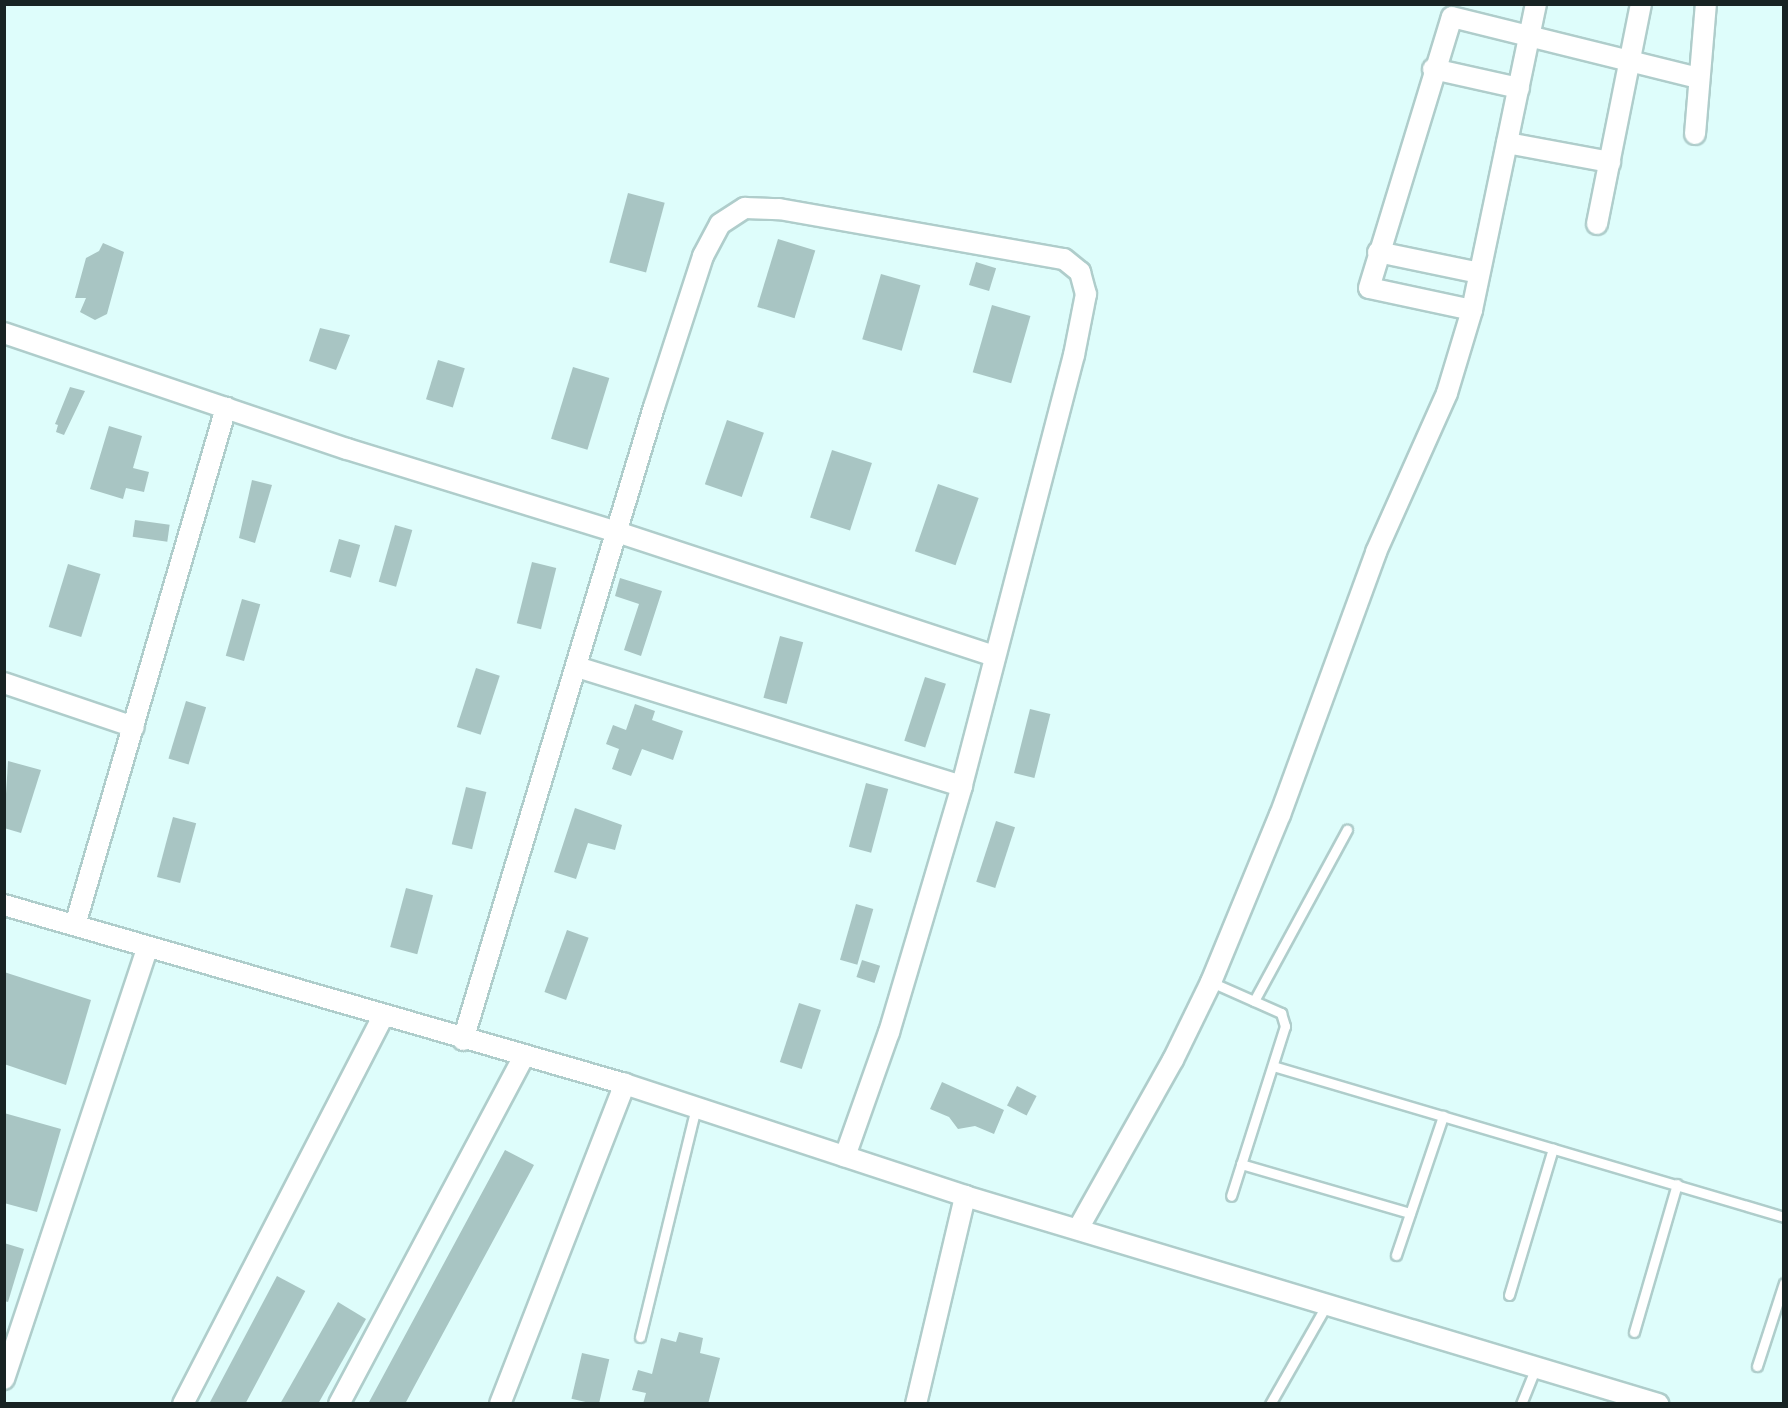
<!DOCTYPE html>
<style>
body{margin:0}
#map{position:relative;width:1788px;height:1408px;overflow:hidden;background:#defdfb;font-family:Ubuntu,sans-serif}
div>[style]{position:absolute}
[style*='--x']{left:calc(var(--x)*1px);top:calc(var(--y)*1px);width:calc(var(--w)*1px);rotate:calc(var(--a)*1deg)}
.building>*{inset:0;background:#a8c5c3;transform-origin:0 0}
.roads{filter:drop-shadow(2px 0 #afcdcb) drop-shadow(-2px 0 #afcdcb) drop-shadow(0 2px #afcdcb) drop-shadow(0 -2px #afcdcb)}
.lane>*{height:9px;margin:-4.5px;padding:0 4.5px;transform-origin:4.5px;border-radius:4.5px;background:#fff}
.street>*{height:20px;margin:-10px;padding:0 10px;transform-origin:10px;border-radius:10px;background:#fff}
span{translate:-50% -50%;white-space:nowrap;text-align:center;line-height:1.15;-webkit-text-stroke:4.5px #defdfb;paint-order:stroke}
.frame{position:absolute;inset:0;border:6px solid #182323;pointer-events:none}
</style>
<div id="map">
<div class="building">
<i style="left:628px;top:193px;width:38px;height:72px;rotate:15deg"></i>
<i style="left:778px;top:239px;width:39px;height:71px;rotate:17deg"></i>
<i style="clip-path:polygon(103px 243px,124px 252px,107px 314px,95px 320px,80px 312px,86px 298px,75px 298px,86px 258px,99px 251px)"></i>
<i style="left:976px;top:262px;width:21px;height:24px;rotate:17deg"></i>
<i style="left:881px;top:274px;width:41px;height:68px;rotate:16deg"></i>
<i style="left:992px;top:305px;width:40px;height:70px;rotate:16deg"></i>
<i style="clip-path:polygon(320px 328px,350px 335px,336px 370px,309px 361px)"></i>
<i style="left:438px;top:360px;width:28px;height:41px;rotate:17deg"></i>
<i style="left:573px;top:367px;width:38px;height:75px;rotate:17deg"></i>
<i style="clip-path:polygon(70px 387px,85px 391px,64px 435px,56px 432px,58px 425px,55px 424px)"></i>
<i style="left:727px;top:420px;width:39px;height:68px;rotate:19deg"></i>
<i style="clip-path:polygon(109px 426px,142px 436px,133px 468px,149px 472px,144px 492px,126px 488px,123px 499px,90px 489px)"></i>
<i style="left:832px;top:450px;width:42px;height:71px;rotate:18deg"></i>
<i style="clip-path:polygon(252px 480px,272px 485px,255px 543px,239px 538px)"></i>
<i style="left:938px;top:484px;width:43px;height:71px;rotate:19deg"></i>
<i style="left:135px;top:520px;width:35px;height:17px;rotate:8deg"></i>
<i style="left:395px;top:525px;width:18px;height:59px;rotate:16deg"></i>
<i style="left:339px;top:539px;width:22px;height:34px;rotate:16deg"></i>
<i style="left:532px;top:562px;width:25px;height:63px;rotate:14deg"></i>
<i style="left:68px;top:564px;width:34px;height:66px;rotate:17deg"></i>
<i style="clip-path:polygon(620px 578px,662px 591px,641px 656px,624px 650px,639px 604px,615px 596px)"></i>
<i style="left:242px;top:599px;width:19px;height:59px;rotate:16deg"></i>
<i style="left:780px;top:636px;width:24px;height:64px;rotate:15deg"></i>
<i style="left:476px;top:668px;width:25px;height:62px;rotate:18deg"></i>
<i style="left:925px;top:677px;width:22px;height:67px;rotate:18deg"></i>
<i style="left:186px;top:701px;width:21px;height:60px;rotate:17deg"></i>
<i style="clip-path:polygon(635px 704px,655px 711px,652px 720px,683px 731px,673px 760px,642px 749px,631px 776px,612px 769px,619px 749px,606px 744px,613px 725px,626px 730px)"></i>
<i style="left:1030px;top:709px;width:21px;height:66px;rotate:14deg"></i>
<i style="clip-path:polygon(8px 761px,41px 770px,21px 833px,4px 828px)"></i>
<i style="left:866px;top:783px;width:23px;height:66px;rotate:15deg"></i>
<i style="left:466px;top:787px;width:21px;height:59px;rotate:14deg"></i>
<i style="clip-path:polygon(575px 808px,622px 825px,615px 850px,588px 843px,576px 879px,554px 872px)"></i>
<i style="left:173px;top:817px;width:24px;height:62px;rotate:15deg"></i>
<i style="left:996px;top:821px;width:20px;height:64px;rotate:18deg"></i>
<i style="left:406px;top:888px;width:28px;height:61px;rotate:15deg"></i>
<i style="left:856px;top:904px;width:18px;height:58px;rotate:16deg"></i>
<i style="left:567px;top:930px;width:23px;height:66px;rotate:20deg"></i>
<i style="left:862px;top:960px;width:19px;height:18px;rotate:18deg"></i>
<i style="clip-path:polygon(4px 972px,91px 1000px,66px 1085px,4px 1064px)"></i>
<i style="left:799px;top:1003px;width:23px;height:62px;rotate:18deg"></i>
<i style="clip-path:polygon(942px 1082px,1004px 1110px,994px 1134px,975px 1126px,958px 1129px,949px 1117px,930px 1109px)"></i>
<i style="left:1017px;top:1086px;width:22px;height:22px;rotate:27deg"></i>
<i style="clip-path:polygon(4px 1113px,61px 1129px,37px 1212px,4px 1203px)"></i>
<i style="clip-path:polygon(505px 1150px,534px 1165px,414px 1387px,405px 1404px,368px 1404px)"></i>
<i style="clip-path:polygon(4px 1243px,24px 1249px,8px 1302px,4px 1301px)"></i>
<i style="left:277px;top:1276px;width:32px;height:146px;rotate:28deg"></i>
<i style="clip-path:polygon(338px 1302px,366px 1319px,318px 1404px,280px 1404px)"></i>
<i style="clip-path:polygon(679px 1332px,703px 1338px,700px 1353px,720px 1358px,708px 1404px,643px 1404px,646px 1393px,632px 1390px,638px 1370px,652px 1374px,661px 1338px,676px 1342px)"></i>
<i style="left:582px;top:1353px;width:28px;height:47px;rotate:13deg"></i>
</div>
<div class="roads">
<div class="lane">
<i style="--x:1211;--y:982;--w:77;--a:23.9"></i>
<i style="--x:1281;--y:1013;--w:14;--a:73"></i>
<i style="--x:1285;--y:1026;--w:178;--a:107.6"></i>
<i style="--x:1254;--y:1001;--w:195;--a:-61.5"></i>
<i style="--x:1273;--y:1066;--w:533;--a:16.46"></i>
<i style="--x:1241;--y:1164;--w:176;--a:16.2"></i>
<i style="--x:1396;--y:1255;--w:147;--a:-71.3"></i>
<i style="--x:1509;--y:1295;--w:153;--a:-73.3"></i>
<i style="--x:1634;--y:1332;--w:154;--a:-73.8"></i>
<i style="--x:640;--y:1337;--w:237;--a:-76.3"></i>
<i style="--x:1757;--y:1366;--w:87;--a:-72"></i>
<i style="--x:1270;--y:1404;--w:115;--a:-60.3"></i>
<i style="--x:1521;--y:1404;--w:40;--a:-68"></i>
</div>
<div class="street">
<i style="--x:1433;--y:69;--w:88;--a:12.5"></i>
<i style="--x:1695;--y:134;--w:130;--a:-85.2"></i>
<i style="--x:1507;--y:143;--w:105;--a:10.5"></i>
<i style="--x:1597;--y:224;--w:224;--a:-78.7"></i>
<i style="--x:1378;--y:252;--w:103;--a:11.7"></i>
<i style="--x:1472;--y:310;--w:105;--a:-167.9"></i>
<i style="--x:1369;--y:288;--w:283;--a:-73"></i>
<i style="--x:1452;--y:17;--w:254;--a:13.9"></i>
<i style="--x:4;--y:333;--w:362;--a:18.7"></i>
<i style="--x:347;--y:449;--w:282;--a:17.1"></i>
<i style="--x:617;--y:532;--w:397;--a:18.2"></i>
<i style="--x:577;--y:667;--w:403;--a:17.2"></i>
<i style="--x:4;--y:683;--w:137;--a:18.7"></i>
<i style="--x:4;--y:905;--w:646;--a:16.08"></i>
<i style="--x:625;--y:1084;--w:358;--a:18.2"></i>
<i style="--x:965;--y:1196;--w:724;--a:16.71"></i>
<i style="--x:75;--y:925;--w:539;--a:-73.72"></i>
<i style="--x:463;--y:1040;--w:661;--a:-73.21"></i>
<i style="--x:654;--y:407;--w:159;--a:-72"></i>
<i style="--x:703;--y:256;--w:36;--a:-62"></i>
<i style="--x:720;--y:224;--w:30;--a:-33"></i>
<i style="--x:745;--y:208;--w:34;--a:2"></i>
<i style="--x:779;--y:209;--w:289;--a:10"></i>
<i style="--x:1064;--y:259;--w:21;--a:39"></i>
<i style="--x:1080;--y:272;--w:23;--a:75"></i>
<i style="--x:1086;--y:294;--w:62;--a:101.1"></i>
<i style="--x:1074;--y:355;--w:445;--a:104.6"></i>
<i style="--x:962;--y:786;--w:257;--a:106.5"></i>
<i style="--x:889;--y:1032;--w:132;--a:109.5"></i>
<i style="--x:1078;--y:1229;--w:194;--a:-60.7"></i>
<i style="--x:1173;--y:1060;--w:87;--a:-64"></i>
<i style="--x:1211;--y:982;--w:181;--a:-67.6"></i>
<i style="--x:1280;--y:815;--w:280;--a:-69.9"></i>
<i style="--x:1376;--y:552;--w:174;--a:-65.9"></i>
<i style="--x:1447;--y:393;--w:87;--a:-73.2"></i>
<i style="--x:1472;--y:310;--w:313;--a:-78.2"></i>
<i style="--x:4;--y:1379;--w:455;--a:-71.6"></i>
<i style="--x:183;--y:1404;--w:437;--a:-62.7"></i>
<i style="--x:339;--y:1404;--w:394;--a:-62"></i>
<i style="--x:500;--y:1404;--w:344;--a:-68.7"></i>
<i style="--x:916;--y:1404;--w:214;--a:-76.7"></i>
</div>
</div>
<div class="frame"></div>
</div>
